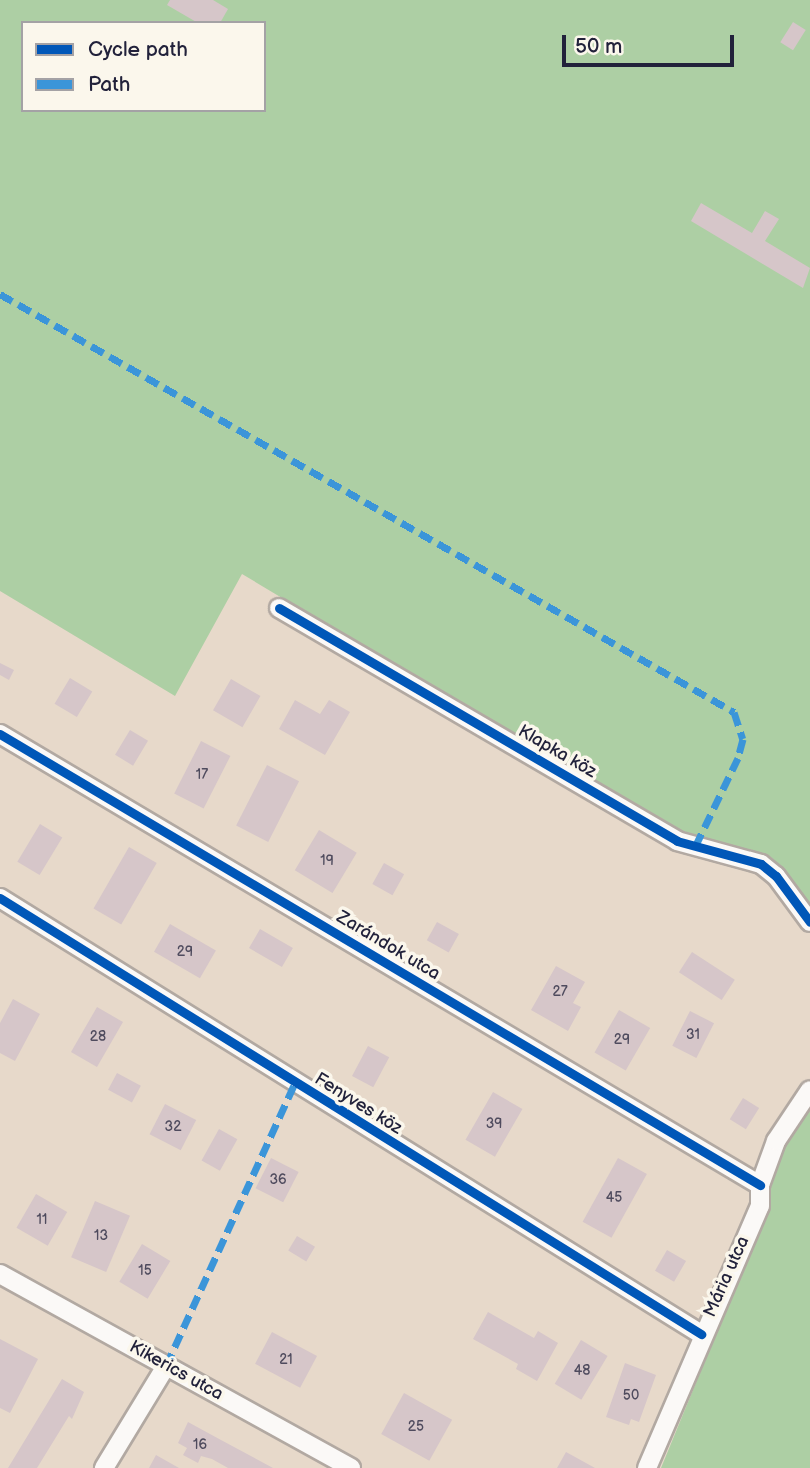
<!DOCTYPE html>
<meta charset="utf-8">
<style>
body{margin:0}
#map{position:relative;width:810px;height:1468px;overflow:hidden;background:#e7d9ca;font-family:"Balsamiq Sans",sans-serif}
div>[style]{position:absolute}
[style*='--x']{left:calc(var(--x)*1px);top:calc(var(--y)*1px);width:calc(var(--w)*1px);rotate:calc(var(--a)*1deg)}
.green>*{inset:0;background:#adcfa4}
.building>*{inset:0;background:#d6c6c9;transform-origin:0 0}
.roads{filter:drop-shadow(2px 0 #b2a9a2) drop-shadow(-2px 0 #b2a9a2) drop-shadow(0 2px #b2a9a2) drop-shadow(0 -2px #b2a9a2)}
.minor>*{height:18px;margin:-9px;padding:0 9px;transform-origin:9px;border-radius:9px;background:#fbf9f7}
.quiet>*{height:7px;margin-top:-3.5px;transform-origin:0;background:repeating-linear-gradient(90deg,#3b95d9 0 14px,transparent 0 21px)}
.cycleway>*{height:9px;margin:-4.5px;padding:0 4.5px;transform-origin:4.5px;border-radius:4.5px;background:#0057b8}
span{translate:-50% -50%;white-space:nowrap;text-align:center;line-height:1.15;-webkit-text-stroke:7px #fbf7ec;paint-order:stroke}
.number-label{font-size:14px;color:#4f4b5e}
.number-label span{-webkit-text-stroke-width:0}
.street-label{font-size:18px;color:#22223b}
.legend{position:absolute;left:21px;top:21px;width:245px;height:91px;box-sizing:border-box;background:#fbf7ec;border:2px solid #a4a2a5;margin:0;padding:9px 12px;list-style:none;font-size:21px;color:#22223b}
.legend li{display:flex;align-items:center;gap:14px;height:35px}
.legend b{width:35px;border:2px solid #a4a2a5}
.scale{position:absolute;left:562px;top:35px;width:172px;height:32px;box-sizing:border-box;border:4px solid #22223b;border-top:0;padding-left:9px;font-size:21px;line-height:24px;white-space:nowrap;color:#22223b;-webkit-text-stroke:5px #fbf7ec;paint-order:stroke}
</style>
<div id="map">
<div class="green">
<i style="clip-path:polygon(evenodd,0 0,810px 0,810px 904px,772px 858px,660px 824px,242px 574px,175px 696px,0 591px,0 0,23px 23px,264px 23px,264px 110px,23px 110px,23px 23px)"></i>
<i style="clip-path:polygon(810px 1099px,810px 1468px,661px 1468px,768px 1207px,776px 1155px)"></i>
</div>
<div class="building">
<i style="clip-path:polygon(170px 0,213px 0,228px 9px,220px 23px,198px 23px,167px 5px)"></i>
<i style="left:793px;top:22px;width:15px;height:24px;rotate:32deg"></i>
<i style="clip-path:polygon(701px 203px,752px 233px,765px 211px,779px 219px,765px 241px,810px 268px,803px 288px,691px 221px)"></i>
<i style="clip-path:polygon(0 663px,14px 670px,9px 680px,0 675px)"></i>
<i style="left:70px;top:678px;width:26px;height:30px;rotate:31deg"></i>
<i style="left:231px;top:679px;width:34px;height:36px;rotate:30deg"></i>
<i style="clip-path:polygon(295px 700px,320px 714px,329px 700px,350px 712px,325px 755px,279px 729px)"></i>
<i style="left:130px;top:730px;width:21px;height:29px;rotate:31deg"></i>
<i style="left:201px;top:741px;width:33px;height:59px;rotate:27deg"></i>
<i style="left:267px;top:765px;width:36px;height:68px;rotate:27deg"></i>
<i style="left:40px;top:824px;width:26px;height:44px;rotate:31deg"></i>
<i style="left:319px;top:830px;width:44px;height:47px;rotate:31deg"></i>
<i style="left:129px;top:847px;width:32px;height:71px;rotate:30deg"></i>
<i style="left:384px;top:863px;width:23px;height:24px;rotate:29deg"></i>
<i style="left:437px;top:922px;width:25px;height:21px;rotate:29deg"></i>
<i style="left:170px;top:924px;width:53px;height:32px;rotate:30deg"></i>
<i style="left:260px;top:929px;width:38px;height:22px;rotate:30deg"></i>
<i style="left:692px;top:952px;width:51px;height:24px;rotate:33deg"></i>
<i style="clip-path:polygon(556px 966px,585px 982px,573px 1003px,581px 1007px,568px 1031px,531px 1010px)"></i>
<i style="clip-path:polygon(13px 999px,40px 1014px,15px 1061px,0 1053px,0 1023px)"></i>
<i style="left:97px;top:1007px;width:30px;height:52px;rotate:30deg"></i>
<i style="left:619px;top:1010px;width:36px;height:49px;rotate:30deg"></i>
<i style="left:690px;top:1011px;width:27px;height:39px;rotate:27deg"></i>
<i style="left:368px;top:1046px;width:24px;height:34px;rotate:28deg"></i>
<i style="left:117px;top:1073px;width:27px;height:19px;rotate:28deg"></i>
<i style="left:493px;top:1092px;width:34px;height:55px;rotate:30deg"></i>
<i style="left:743px;top:1098px;width:19px;height:25px;rotate:32deg"></i>
<i style="left:165px;top:1104px;width:35px;height:34px;rotate:27deg"></i>
<i style="left:219px;top:1129px;width:21px;height:36px;rotate:29deg"></i>
<i style="left:271px;top:1158px;width:31px;height:34px;rotate:27deg"></i>
<i style="left:618px;top:1158px;width:33px;height:73px;rotate:29deg"></i>
<i style="left:36px;top:1194px;width:36px;height:39px;rotate:30deg"></i>
<i style="left:95px;top:1201px;width:38px;height:61px;rotate:23deg"></i>
<i style="left:297px;top:1236px;width:21px;height:17px;rotate:31deg"></i>
<i style="left:142px;top:1244px;width:33px;height:44px;rotate:31deg"></i>
<i style="left:667px;top:1250px;width:22px;height:24px;rotate:30deg"></i>
<i style="clip-path:polygon(488px 1312px,534px 1338px,538px 1331px,558px 1343px,537px 1381px,516px 1369px,518px 1364px,473px 1339px)"></i>
<i style="left:272px;top:1332px;width:51px;height:36px;rotate:28deg"></i>
<i style="clip-path:polygon(0 1339px,38px 1359px,10px 1413px,0 1408px)"></i>
<i style="left:581px;top:1340px;width:31px;height:51px;rotate:31deg"></i>
<i style="clip-path:polygon(625px 1363px,656px 1375px,639px 1422px,631px 1419px,629px 1425px,606px 1417px)"></i>
<i style="clip-path:polygon(62px 1379px,84px 1392px,72px 1419px,69px 1416px,37px 1468px,8px 1468px)"></i>
<i style="left:404px;top:1393px;width:55px;height:47px;rotate:29deg"></i>
<i style="clip-path:polygon(188px 1422px,221px 1440px,273px 1468px,228px 1468px,212px 1459px,201px 1456px,198px 1463px,183px 1455px,187px 1448px,178px 1443px)"></i>
<i style="clip-path:polygon(566px 1452px,595px 1468px,557px 1468px)"></i>
<i style="clip-path:polygon(156px 1455px,179px 1468px,149px 1468px)"></i>
</div>
<div class="roads">
<div class="minor">
<i style="--x:279;--y:608;--w:461;--a:30.3"></i>
<i style="--x:677;--y:841;--w:87;--a:15.3"></i>
<i style="--x:761;--y:864;--w:19;--a:39"></i>
<i style="--x:776;--y:876;--w:57;--a:53.5"></i>
<i style="--x:0;--y:734;--w:884;--a:30.69"></i>
<i style="--x:0;--y:898;--w:826;--a:31.88"></i>
<i style="--x:0;--y:1274;--w:401;--a:28.9"></i>
<i style="--x:104;--y:1468;--w:119;--a:-58.7"></i>
<i style="--x:647;--y:1468;--w:285;--a:-66.7"></i>
<i style="--x:760;--y:1206;--w:21;--a:-90"></i>
<i style="--x:760;--y:1185;--w:47;--a:-70"></i>
<i style="--x:776;--y:1141;--w:61;--a:-56.3"></i>
</div>
</div>
<div class="quiet">
<i style="--x:0;--y:294;--w:845;--a:29.66"></i>
<i style="--x:734;--y:712;--w:28;--a:72"></i>
<i style="--x:743;--y:739;--w:20;--a:105"></i>
<i style="--x:738;--y:758;--w:99;--a:115.8"></i>
<i style="--x:166;--y:1366;--w:311;--a:-65.5"></i>
</div>
<div class="cycleway">
<i style="--x:279;--y:608;--w:461;--a:30.3"></i>
<i style="--x:677;--y:841;--w:87;--a:15.3"></i>
<i style="--x:761;--y:864;--w:19;--a:39"></i>
<i style="--x:776;--y:876;--w:57;--a:53.5"></i>
<i style="--x:0;--y:734;--w:884;--a:30.69"></i>
<i style="--x:0;--y:898;--w:826;--a:31.88"></i>
</div>
<div class="number-label">
<span style="left:202px;top:775px">17</span>
<span style="left:327px;top:861px">19</span>
<span style="left:185px;top:952px">29</span>
<span style="left:560px;top:992px">27</span>
<span style="left:693px;top:1035px">31</span>
<span style="left:98px;top:1037px">28</span>
<span style="left:622px;top:1040px">29</span>
<span style="left:494px;top:1124px">39</span>
<span style="left:173px;top:1127px">32</span>
<span style="left:278px;top:1180px">36</span>
<span style="left:614px;top:1198px">45</span>
<span style="left:42px;top:1220px">11</span>
<span style="left:101px;top:1236px">13</span>
<span style="left:145px;top:1271px">15</span>
<span style="left:286px;top:1360px">21</span>
<span style="left:582px;top:1371px">48</span>
<span style="left:631px;top:1396px">50</span>
<span style="left:416px;top:1427px">25</span>
<span style="left:200px;top:1445px">16</span>
</div>
<div class="street-label">
<span style="left:557px;top:752px;rotate:30deg">Klapka köz</span>
<span style="left:388px;top:946px;rotate:31deg">Zarándok utca</span>
<span style="left:358px;top:1104px;rotate:32deg">Fenyves köz</span>
<span style="left:727px;top:1277px;rotate:-66deg">Mária utca</span>
<span style="left:176px;top:1371px;rotate:29deg">Kikerics utca</span>
</div>
<ul class="legend">
<li><b style="height:9px;background:#0057b8"></b>Cycle path</li>
<li><b style="height:9px;background:#3b95d9"></b>Path</li>
</ul>
<div class="scale">50 m</div>
</div>
